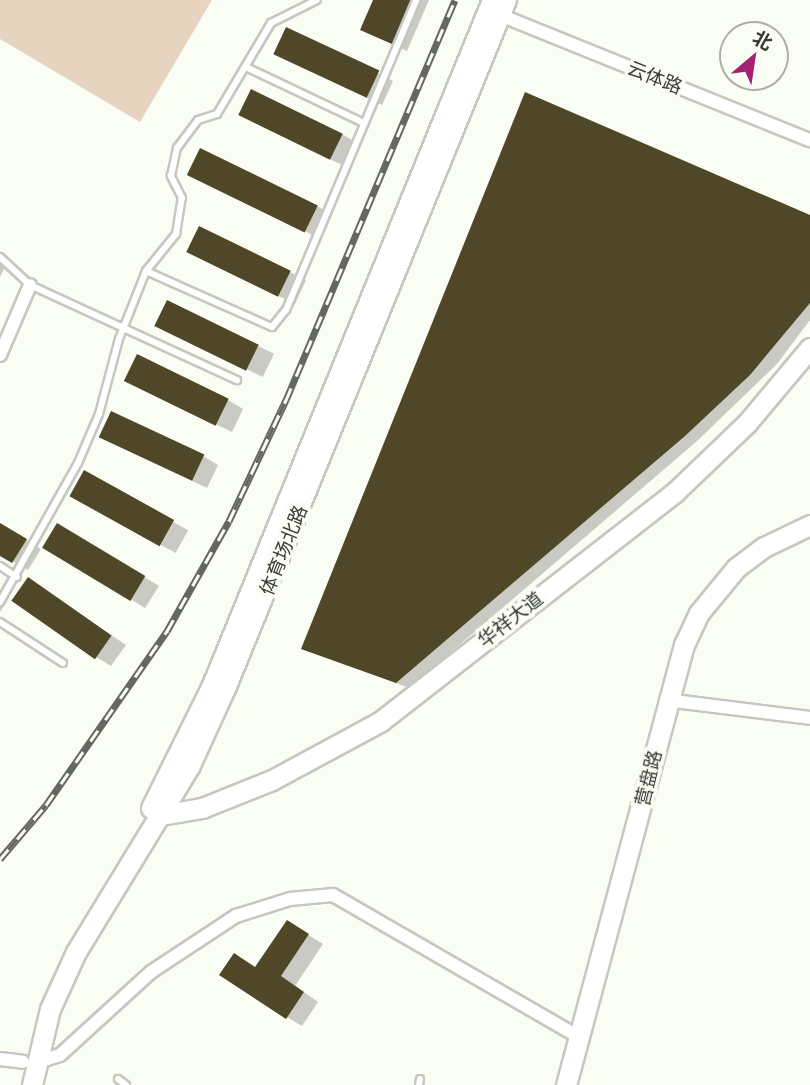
<!DOCTYPE html>
<meta charset="utf-8">
<style>
body{margin:0}
#map{position:relative;width:810px;height:1085px;overflow:hidden;background:#fafdf4;font-family:Literata,"Noto Sans SC",serif}
div>[style]{position:absolute}
[style*='--x']{left:calc(var(--x)*1px);top:calc(var(--y)*1px);width:calc(var(--w)*1px);rotate:calc(var(--a)*1deg)}
.green>*{inset:0;background:#e6d4c1}
.shadow>*{inset:0;background:#0003;transform-origin:0 0}
.building>*{inset:0;background:#4f4727;transform-origin:0 0}
.roads{filter:drop-shadow(2px 0 #c5c8bf) drop-shadow(-2px 0 #c5c8bf) drop-shadow(0 2px #c5c8bf) drop-shadow(0 -2px #c5c8bf)}
.lane>*{height:6px;margin:-3px;padding:0 3px;transform-origin:3px;border-radius:3px;background:#fff}
.street>*{height:12px;margin:-6px;padding:0 6px;transform-origin:6px;border-radius:6px;background:#fff}
.secondary>*{height:19px;margin:-9.5px;padding:0 9.5px;transform-origin:9.5px;border-radius:9.5px;background:#fff}
.rail>*{height:7px;margin-top:-3.5px;transform-origin:0;background:repeating-linear-gradient(90deg,#fafdf4 0 13px,#656762 0 26px);box-sizing:border-box;border-block:2px solid #656762}
span{translate:-50% -50%;white-space:nowrap;text-align:center;line-height:1.15;-webkit-text-stroke:7px #fafdf4;paint-order:stroke}
.street-label{font-size:19px;color:#393b37}
.north{position:absolute;left:719px;top:21px;width:70px;height:70px;box-sizing:border-box;background:#fafdf4;border:2px solid #adafa8;border-radius:50%;rotate:29deg;font-size:19px;font-weight:700;line-height:28px;text-align:center;color:#393b37}
.north::after{content:'';display:block;margin:auto;width:24px;height:32px;background:#a32273;clip-path:polygon(50% 0,100% 100%,50% 72%,0 100%)}
</style>
<div id="map">
<div class="green">
<i style="clip-path:polygon(0 0,212px 0,140px 122px,0 39px)"></i>
</div>
<div class="shadow">
<i style="clip-path:polygon(375px 0,429px 0,407px 51px,377px 37px)"></i>
<i style="clip-path:polygon(287px 29px,393px 81px,382px 105px,291px 62px)"></i>
<i style="clip-path:polygon(240px 115px,342px 134px,357px 143px,346px 167px)"></i>
<i style="clip-path:polygon(204px 183px,317px 206px,332px 215px,321px 239px)"></i>
<i style="clip-path:polygon(810px 217px,810px 320px,777px 364px,696px 442px,409px 688px,304px 648px)"></i>
<i style="clip-path:polygon(200px 228px,306px 280px,295px 304px,204px 260px)"></i>
<i style="clip-path:polygon(0 262px,6px 265px,0 277px)"></i>
<i style="left:168px;top:302px;width:118px;height:26px;rotate:26deg"></i>
<i style="clip-path:polygon(142px 389px,228px 400px,243px 409px,232px 432px)"></i>
<i style="clip-path:polygon(116px 445px,203px 456px,218px 465px,207px 488px)"></i>
<i style="left:85px;top:473px;width:118px;height:26px;rotate:29deg"></i>
<i style="clip-path:polygon(0 524px,41px 549px,28px 570px,0 554px)"></i>
<i style="clip-path:polygon(73px 534px,159px 586px,145px 608px,44px 547px)"></i>
<i style="clip-path:polygon(28px 579px,126px 645px,111px 666px,96px 657px)"></i>
<i style="clip-path:polygon(0 592px,9px 598px,0 612px)"></i>
<i style="clip-path:polygon(302px 931px,323px 944px,295px 986px,318px 1002px,302px 1026px,287px 1017px,256px 969px)"></i>
</div>
<div class="building">
<i style="clip-path:polygon(373px 0,411px 0,392px 44px,360px 30px)"></i>
<i style="left:286px;top:27px;width:103px;height:30px;rotate:25deg"></i>
<i style="left:251px;top:89px;width:102px;height:29px;rotate:26deg"></i>
<i style="clip-path:polygon(525px 92px,810px 215px,810px 303px,750px 375px,685px 436px,396px 683px,301px 649px)"></i>
<i style="left:200px;top:148px;width:131px;height:30px;rotate:26deg"></i>
<i style="left:199px;top:226px;width:102px;height:29px;rotate:26deg"></i>
<i style="left:167px;top:300px;width:102px;height:29px;rotate:26deg"></i>
<i style="left:137px;top:354px;width:102px;height:30px;rotate:26deg"></i>
<i style="left:111px;top:411px;width:103px;height:29px;rotate:25deg"></i>
<i style="left:84px;top:470px;width:103px;height:30px;rotate:29deg"></i>
<i style="clip-path:polygon(0 523px,27px 539px,12px 563px,0 556px)"></i>
<i style="left:57px;top:523px;width:103px;height:29px;rotate:31deg"></i>
<i style="left:28px;top:577px;width:102px;height:29px;rotate:35deg"></i>
<i style="clip-path:polygon(287px 920px,309px 934px,281px 976px,304px 992px,286px 1019px,219px 975px,234px 953px,255px 967px)"></i>
</div>
<div class="roads">
<div class="lane">
<i style="--x:246;--y:67;--w:131;--a:25.4"></i>
<i style="--x:0;--y:257;--w:41;--a:43"></i>
<i style="--x:30;--y:285;--w:228;--a:24.7"></i>
<i style="--x:146;--y:271;--w:138;--a:24"></i>
<i style="--x:272;--y:327;--w:22;--a:-51"></i>
<i style="--x:286;--y:310;--w:336;--a:-67.2"></i>
<i style="--x:0;--y:566;--w:20;--a:33"></i>
<i style="--x:0;--y:602;--w:159;--a:-60.7"></i>
<i style="--x:78;--y:463;--w:53;--a:-66.8"></i>
<i style="--x:99;--y:414;--w:78;--a:-75.1"></i>
<i style="--x:119;--y:339;--w:73;--a:-68.3"></i>
<i style="--x:146;--y:271;--w:48;--a:-51"></i>
<i style="--x:176;--y:234;--w:36;--a:-81"></i>
<i style="--x:182;--y:198;--w:25;--a:-117"></i>
<i style="--x:171;--y:176;--w:29;--a:-78"></i>
<i style="--x:177;--y:148;--w:35;--a:-53"></i>
<i style="--x:198;--y:120;--w:20;--a:-18"></i>
<i style="--x:217;--y:114;--w:106;--a:-59.3"></i>
<i style="--x:271;--y:23;--w:51;--a:-26.6"></i>
<i style="--x:0;--y:622;--w:75;--a:33.1"></i>
<i style="--x:118;--y:1079;--w:10;--a:37"></i>
<i style="--x:419;--y:1085;--w:6;--a:-81"></i>
</div>
<div class="street">
<i style="--x:500;--y:15;--w:334;--a:22"></i>
<i style="--x:0;--y:355;--w:76;--a:-66.8"></i>
<i style="--x:666;--y:700;--w:145;--a:7.1"></i>
<i style="--x:0;--y:1059;--w:23;--a:7"></i>
<i style="--x:35;--y:1063;--w:26;--a:-18"></i>
<i style="--x:60;--y:1055;--w:123;--a:-42.4"></i>
<i style="--x:151;--y:972;--w:102;--a:-33.4"></i>
<i style="--x:236;--y:916;--w:57;--a:-17.5"></i>
<i style="--x:290;--y:899;--w:43;--a:-5.3"></i>
<i style="--x:333;--y:895;--w:286;--a:30"></i>
</div>
<div class="secondary">
<i style="--x:151;--y:808;--w:137;--a:-63.6"></i>
<i style="--x:212;--y:685;--w:740;--a:-67.77"></i>
<i style="--x:161;--y:815;--w:42;--a:-9.7"></i>
<i style="--x:202;--y:808;--w:75;--a:-21.8"></i>
<i style="--x:272;--y:780;--w:124;--a:-28.4"></i>
<i style="--x:381;--y:721;--w:373;--a:-37.9"></i>
<i style="--x:675;--y:492;--w:100;--a:-43.8"></i>
<i style="--x:747;--y:423;--w:98;--a:-50"></i>
<i style="--x:32;--y:1085;--w:78;--a:-76.7"></i>
<i style="--x:50;--y:1009;--w:63;--a:-65.5"></i>
<i style="--x:76;--y:952;--w:219;--a:-58.6"></i>
<i style="--x:190;--y:765;--w:87;--a:-65.5"></i>
<i style="--x:226;--y:686;--w:741;--a:-67.8"></i>
<i style="--x:566;--y:1085;--w:456;--a:-75"></i>
<i style="--x:684;--y:645;--w:35;--a:-65"></i>
<i style="--x:699;--y:613;--w:58;--a:-50.6"></i>
<i style="--x:736;--y:568;--w:35;--a:-37"></i>
<i style="--x:764;--y:547;--w:51;--a:-25.6"></i>
</div>
</div>
<div class="rail">
<i style="--x:0;--y:859;--w:71;--a:-49.6"></i>
<i style="--x:46;--y:805;--w:212;--a:-55.2"></i>
<i style="--x:167;--y:631;--w:126;--a:-60.6"></i>
<i style="--x:229;--y:521;--w:134;--a:-64.8"></i>
<i style="--x:286;--y:400;--w:434;--a:-67.1"></i>
</div>
<div class="street-label">
<span style="left:655px;top:77px;rotate:22deg">云体路</span>
<span style="left:283px;top:550px;rotate:-68deg">体育场北路</span>
<span style="left:510px;top:619px;rotate:-38deg">华祥大道</span>
<span style="left:648px;top:778px;rotate:-76deg">营盘路</span>
</div>
<div class="north">北</div>
</div>
